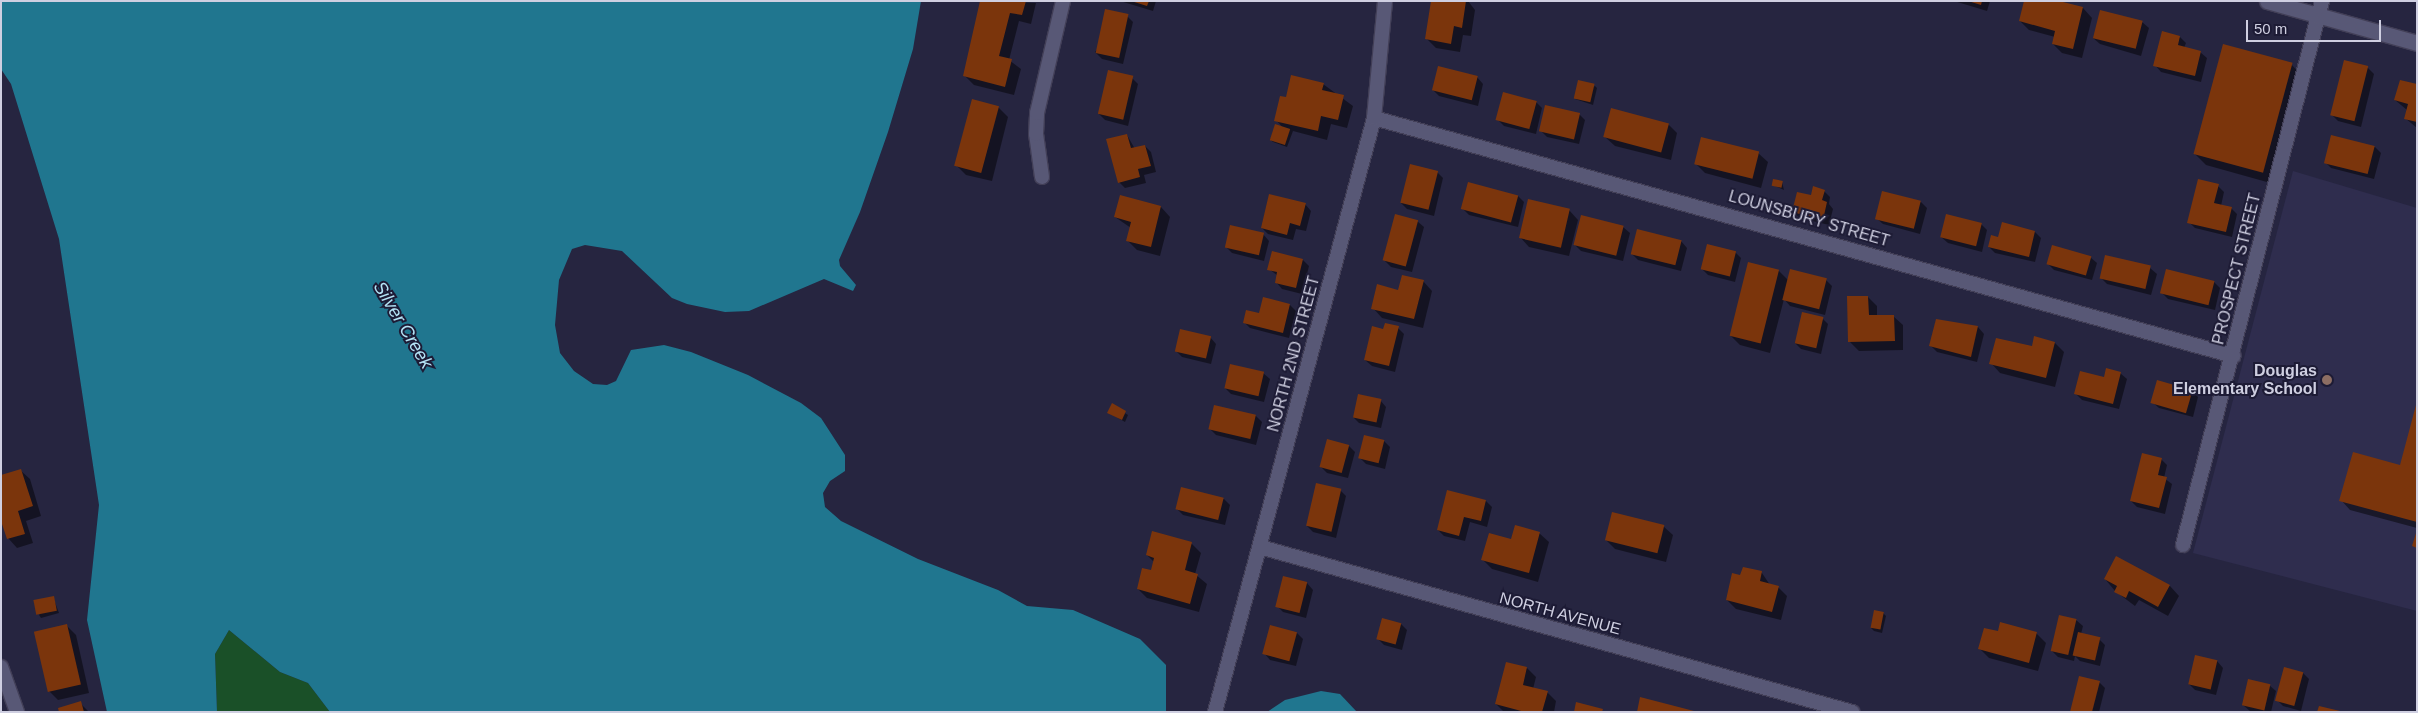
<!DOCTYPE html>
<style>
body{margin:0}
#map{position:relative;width:2418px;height:713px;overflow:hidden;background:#262540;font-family:Arial,sans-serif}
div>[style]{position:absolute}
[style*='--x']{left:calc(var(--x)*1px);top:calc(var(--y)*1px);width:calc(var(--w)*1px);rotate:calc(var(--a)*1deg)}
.built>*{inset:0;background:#2f2d4e}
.green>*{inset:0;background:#1a5028}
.water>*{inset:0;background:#20768f}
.shadow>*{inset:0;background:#0007}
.building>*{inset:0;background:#7b350c;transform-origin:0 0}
.roads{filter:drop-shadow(1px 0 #423f57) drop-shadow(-1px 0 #423f57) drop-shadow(0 1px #423f57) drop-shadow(0 -1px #423f57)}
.street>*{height:14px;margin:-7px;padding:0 7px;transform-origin:7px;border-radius:7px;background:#585876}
.secondary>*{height:15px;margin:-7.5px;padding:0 7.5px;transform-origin:7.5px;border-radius:7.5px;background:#585876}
.dots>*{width:14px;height:14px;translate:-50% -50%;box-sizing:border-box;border:2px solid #1d1b35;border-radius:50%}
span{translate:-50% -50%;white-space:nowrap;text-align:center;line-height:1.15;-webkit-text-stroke:4px #1d1b35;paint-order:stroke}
.street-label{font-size:16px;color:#cfcfe1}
.poi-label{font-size:16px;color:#cfcfe1;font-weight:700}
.right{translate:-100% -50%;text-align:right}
.water-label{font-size:18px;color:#b4e4f6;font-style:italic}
.frame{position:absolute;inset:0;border:2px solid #cfcfe1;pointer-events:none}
.scale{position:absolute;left:2246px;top:20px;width:135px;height:22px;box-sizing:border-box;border:2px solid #cfcfe1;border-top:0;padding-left:6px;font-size:15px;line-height:18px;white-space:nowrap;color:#cfcfe1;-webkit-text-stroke:4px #1d1b35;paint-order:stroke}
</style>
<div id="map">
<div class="built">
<i style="clip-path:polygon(2293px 171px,2417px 208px,2417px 611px,2193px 553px)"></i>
</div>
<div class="green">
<i style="clip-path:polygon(229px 630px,280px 672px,308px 683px,330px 712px,217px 712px,215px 654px)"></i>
</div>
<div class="water">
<i style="clip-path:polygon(1px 1px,921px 1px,913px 49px,888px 132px,860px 212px,839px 260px,840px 266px,856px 285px,853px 291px,824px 279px,749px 311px,725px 312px,687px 304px,672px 298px,622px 251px,585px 245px,572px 249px,559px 280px,555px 325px,560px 353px,574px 371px,593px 384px,607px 385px,616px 381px,631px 350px,664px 345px,691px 352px,748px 375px,801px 403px,821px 418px,845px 455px,845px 471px,830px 481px,823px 493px,825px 507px,841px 521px,918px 559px,998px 590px,1027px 606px,1073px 610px,1140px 639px,1166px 665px,1166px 712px,330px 712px,308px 683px,280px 672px,229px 630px,215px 654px,217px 712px,107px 712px,87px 620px,99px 505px,59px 239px,11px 84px,1px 69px)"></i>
<i style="clip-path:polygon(1321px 691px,1340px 694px,1357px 712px,1267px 712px,1285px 700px)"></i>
</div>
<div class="shadow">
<i style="clip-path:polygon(982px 1px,1036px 3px,1031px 24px,1019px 21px,1009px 60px,1021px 69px,1014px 95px,974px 85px,965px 76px)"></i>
<i style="clip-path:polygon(1120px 1px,1156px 1px,1153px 11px)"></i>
<i style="clip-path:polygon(1433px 1px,1468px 1px,1475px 10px,1471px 36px,1463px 35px,1460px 52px,1436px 48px,1427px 39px)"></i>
<i style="clip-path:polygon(1954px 1px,1990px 1px,1987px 11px)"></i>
<i style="clip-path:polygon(2054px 1px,2083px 8px,2092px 18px,2082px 58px,2062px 53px,2053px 44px,2055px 37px,2029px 30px,2020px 21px)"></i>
<i style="clip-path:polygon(1127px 16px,1133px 22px,1123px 64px,1102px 59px,1095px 52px)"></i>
<i style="clip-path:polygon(2142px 22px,2149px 28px,2141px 56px,2100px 44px,2093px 38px)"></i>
<i style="clip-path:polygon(2180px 37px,2186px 43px,2184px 48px,2200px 52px,2207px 58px,2201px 82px,2161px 72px,2155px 65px)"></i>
<i style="clip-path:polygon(2345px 62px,2368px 68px,2374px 74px,2361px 127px,2338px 121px,2332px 115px)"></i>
<i style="clip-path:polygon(2291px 64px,2303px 77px,2274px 184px,2206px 165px,2194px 153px)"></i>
<i style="clip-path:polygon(1477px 77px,1483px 84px,1478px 106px,1439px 96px,1433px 90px)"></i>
<i style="clip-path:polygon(1132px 78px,1138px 84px,1128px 126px,1105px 120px,1099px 114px)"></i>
<i style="clip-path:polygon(1323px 84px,1353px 106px,1347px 128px,1331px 124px,1327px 140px,1293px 131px,1287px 147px,1273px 142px,1270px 139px,1284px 129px,1276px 120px,1287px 99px)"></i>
<i style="clip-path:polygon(1595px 86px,1597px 88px,1593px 105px,1575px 99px)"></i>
<i style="clip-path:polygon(2417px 86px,2417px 128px,2405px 118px,2407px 110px,2395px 100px)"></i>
<i style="clip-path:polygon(1536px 102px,1542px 108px,1536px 134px,1504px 126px,1498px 120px)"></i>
<i style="clip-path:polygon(998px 107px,1008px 117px,992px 181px,966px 175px,957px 166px)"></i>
<i style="clip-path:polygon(1579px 114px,1585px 120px,1579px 144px,1547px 137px,1541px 131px)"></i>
<i style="clip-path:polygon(1668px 124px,1677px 133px,1671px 160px,1615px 146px,1605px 137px)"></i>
<i style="clip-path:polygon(1127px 135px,1135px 149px,1145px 146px,1151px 152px,1156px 172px,1144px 175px,1146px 183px,1125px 188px,1119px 182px)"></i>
<i style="clip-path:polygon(2375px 147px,2381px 153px,2374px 179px,2331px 168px,2325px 162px)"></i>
<i style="clip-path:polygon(1758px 153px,1768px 162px,1761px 188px,1705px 173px,1696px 164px)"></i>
<i style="clip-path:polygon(1437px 172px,1443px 178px,1434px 216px,1407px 209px,1401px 203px)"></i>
<i style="clip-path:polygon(1782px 182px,1784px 190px,1773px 185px)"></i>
<i style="clip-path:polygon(2218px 186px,2224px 192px,2221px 206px,2231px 208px,2237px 214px,2232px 237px,2195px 228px,2189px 222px)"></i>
<i style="clip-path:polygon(1824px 191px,1830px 197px,1829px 204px,1833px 209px,1829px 225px,1800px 218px,1793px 212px)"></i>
<i style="clip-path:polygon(1518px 196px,1524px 202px,1518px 227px,1469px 215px,1463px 209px)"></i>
<i style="clip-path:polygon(1921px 202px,1927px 208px,1920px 234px,1883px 224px,1876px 218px)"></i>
<i style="clip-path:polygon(1305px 204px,1311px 211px,1306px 231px,1296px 229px,1293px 240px,1268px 234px,1262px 228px)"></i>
<i style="clip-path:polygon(1161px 207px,1170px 217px,1160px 256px,1137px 250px,1127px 240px,1131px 228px,1115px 217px)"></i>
<i style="clip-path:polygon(1569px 210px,1578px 220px,1569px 256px,1529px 247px,1520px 237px)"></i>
<i style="clip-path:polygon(1417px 221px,1424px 227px,1412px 272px,1391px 267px,1385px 261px)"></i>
<i style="clip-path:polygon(1981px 224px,1987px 230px,1982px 252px,1948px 243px,1941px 237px)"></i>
<i style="clip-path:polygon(1623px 227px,1630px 233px,1623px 261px,1581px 251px,1575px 245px)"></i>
<i style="clip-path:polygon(2035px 232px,2041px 238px,2035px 262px,1995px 253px,1989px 247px)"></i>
<i style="clip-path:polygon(1263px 234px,1269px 241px,1264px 261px,1232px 253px,1226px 247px)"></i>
<i style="clip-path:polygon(1681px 241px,1687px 248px,1681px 271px,1638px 260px,1632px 254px)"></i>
<i style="clip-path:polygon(1735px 252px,1741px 258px,1735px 282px,1708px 275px,1702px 269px)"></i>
<i style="clip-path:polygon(2090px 257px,2097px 263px,2092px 280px,2054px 270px,2048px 264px)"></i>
<i style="clip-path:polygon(1303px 260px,1309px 266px,1302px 294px,1282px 289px,1276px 282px,1278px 276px,1269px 269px)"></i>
<i style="clip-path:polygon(1749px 264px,1779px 271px,1789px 281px,1826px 280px,1832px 286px,1825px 315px,1790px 306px,1784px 299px,1770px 353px,1740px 345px,1731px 336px)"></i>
<i style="clip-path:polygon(2150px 268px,2157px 274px,2151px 295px,2107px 284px,2101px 278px)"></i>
<i style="clip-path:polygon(1423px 281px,1432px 291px,1423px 328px,1382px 318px,1373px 308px,1399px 291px)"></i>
<i style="clip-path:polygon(2214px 282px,2220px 288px,2215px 310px,2168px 299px,2161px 292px)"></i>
<i style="clip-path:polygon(1868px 297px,1877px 306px,1877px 316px,1893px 316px,1903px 325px,1903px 350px,1859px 351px,1850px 342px)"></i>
<i style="clip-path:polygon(1264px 299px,1290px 305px,1296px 311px,1289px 338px,1250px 328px,1244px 322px,1260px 315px)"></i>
<i style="clip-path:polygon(1822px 318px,1828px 324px,1821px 354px,1801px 349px,1795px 343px)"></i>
<i style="clip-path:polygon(1978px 327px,1984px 334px,1977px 362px,1937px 352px,1931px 346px)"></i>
<i style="clip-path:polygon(1398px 328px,1404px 334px,1395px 372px,1372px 366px,1365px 360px,1384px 330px)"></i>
<i style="clip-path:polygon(1210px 337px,1216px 344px,1211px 364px,1182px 357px,1176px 351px)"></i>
<i style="clip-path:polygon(2055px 343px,2064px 352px,2055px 387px,2000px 373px,1991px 363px)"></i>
<i style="clip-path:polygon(1263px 373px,1270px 379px,1264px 402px,1231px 394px,1225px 388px)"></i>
<i style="clip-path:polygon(2120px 373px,2127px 379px,2119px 409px,2082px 400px,2076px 394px)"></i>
<i style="clip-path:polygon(2192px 391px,2198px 397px,2193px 417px,2159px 408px,2152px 402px)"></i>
<i style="clip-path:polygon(1380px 400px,1386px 407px,1381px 428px,1359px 423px,1353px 417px)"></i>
<i style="clip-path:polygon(1112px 405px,1128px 415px,1125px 422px,1109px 413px)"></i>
<i style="clip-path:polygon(1215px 406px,1256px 416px,1262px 422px,1256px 445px,1216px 435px,1210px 429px)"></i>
<i style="clip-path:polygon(2417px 408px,2417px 528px,2350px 510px,2341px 500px,2401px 467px)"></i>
<i style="clip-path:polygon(1365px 436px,1384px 441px,1390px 447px,1385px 469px,1366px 464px,1360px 458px)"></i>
<i style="clip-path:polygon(1328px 441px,1349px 446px,1355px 452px,1348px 478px,1327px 473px,1321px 467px)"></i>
<i style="clip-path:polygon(2161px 459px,2167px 465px,2164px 478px,2172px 484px,2165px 514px,2137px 507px,2131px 501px)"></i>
<i style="clip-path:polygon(20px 470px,30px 479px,41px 516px,26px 521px,33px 543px,17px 548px,8px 538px)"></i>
<i style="clip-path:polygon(1340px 490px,1346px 496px,1336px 538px,1313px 532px,1307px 526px)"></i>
<i style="clip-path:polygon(1224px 499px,1230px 505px,1225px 525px,1183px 515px,1177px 509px)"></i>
<i style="clip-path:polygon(1486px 501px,1492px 507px,1487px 527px,1470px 522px,1465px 541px,1444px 536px,1438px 530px)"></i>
<i style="clip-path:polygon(1663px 526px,1673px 535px,1666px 562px,1615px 549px,1606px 540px)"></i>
<i style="clip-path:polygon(1539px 533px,1549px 542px,1538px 582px,1492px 569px,1483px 560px,1512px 541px)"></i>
<i style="clip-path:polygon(1192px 544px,1201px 553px,1195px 574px,1207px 584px,1199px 612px,1147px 598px,1138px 589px,1152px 572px,1154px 562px,1147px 555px)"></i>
<i style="clip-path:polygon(2117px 558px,2170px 586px,2179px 596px,2168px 616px,2139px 600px,2135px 606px,2115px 591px,2105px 579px)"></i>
<i style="clip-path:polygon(1762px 573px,1770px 585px,1778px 587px,1787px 596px,1781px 620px,1736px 609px,1727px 600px,1741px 576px)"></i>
<i style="clip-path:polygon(1307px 583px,1313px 590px,1306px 618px,1283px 612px,1277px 606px)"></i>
<i style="clip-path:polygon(53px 597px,59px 613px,41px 618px,39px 615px)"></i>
<i style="clip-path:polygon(1883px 613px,1886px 616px,1882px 633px,1874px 631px,1871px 628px)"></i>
<i style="clip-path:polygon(2076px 620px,2083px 626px,2081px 634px,2099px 639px,2105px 645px,2100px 666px,2080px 661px,2075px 656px,2074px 661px,2058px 657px,2052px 651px)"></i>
<i style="clip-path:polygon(1401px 624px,1407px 630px,1402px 650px,1384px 645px,1378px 639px)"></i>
<i style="clip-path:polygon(67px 626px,76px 635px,89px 693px,58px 700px,49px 691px)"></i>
<i style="clip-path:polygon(1297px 633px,1303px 639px,1296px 666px,1270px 660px,1264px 653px)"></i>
<i style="clip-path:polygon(1998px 633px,2036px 633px,2046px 643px,2038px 671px,1989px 658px,1980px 649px)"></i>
<i style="clip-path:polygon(2196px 656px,2217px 661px,2223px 668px,2216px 695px,2195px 690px,2189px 684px)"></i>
<i style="clip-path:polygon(1527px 668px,1536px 677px,1533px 689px,1547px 692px,1556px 701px,1554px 712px,1504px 712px,1496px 704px)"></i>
<i style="clip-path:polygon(2303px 673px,2309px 679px,2301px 711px,2283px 706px,2277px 700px)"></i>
<i style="clip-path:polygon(2099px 682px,2105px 688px,2099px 712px,2071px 712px)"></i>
<i style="clip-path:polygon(2269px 685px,2276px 691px,2271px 712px,2251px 712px,2243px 705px)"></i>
<i style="clip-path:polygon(80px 703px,89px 712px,60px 712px)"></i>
</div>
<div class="building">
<i style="clip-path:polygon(980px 1px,1026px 1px,1022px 15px,1010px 13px,999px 56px,1012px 59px,1005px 87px,963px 76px)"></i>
<i style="clip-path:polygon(1131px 1px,1149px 1px,1147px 6px)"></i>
<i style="clip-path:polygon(1431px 1px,1466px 1px,1462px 28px,1454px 26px,1451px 44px,1425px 39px)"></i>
<i style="clip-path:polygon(1968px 1px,1982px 1px,1981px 5px)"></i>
<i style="clip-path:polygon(2024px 1px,2059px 1px,2083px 7px,2073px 49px,2052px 44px,2055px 31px,2019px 21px)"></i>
<i style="left:1105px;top:9px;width:24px;height:45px;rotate:12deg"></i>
<i style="left:2100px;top:10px;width:44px;height:29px;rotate:14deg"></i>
<i style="clip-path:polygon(2162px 31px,2180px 36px,2178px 45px,2201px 51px,2195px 76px,2153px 66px)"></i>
<i style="left:2223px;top:44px;width:72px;height:114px;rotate:15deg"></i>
<i style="left:2344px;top:60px;width:25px;height:57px;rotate:14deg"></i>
<i style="left:1438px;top:66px;width:41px;height:25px;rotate:14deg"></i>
<i style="left:1108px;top:70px;width:26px;height:45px;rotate:13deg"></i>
<i style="clip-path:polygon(1291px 75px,1324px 83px,1322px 90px,1344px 95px,1338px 120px,1321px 116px,1318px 131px,1274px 121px,1280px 96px,1286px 97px)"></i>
<i style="left:1578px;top:80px;width:17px;height:19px;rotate:13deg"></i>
<i style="clip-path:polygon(2400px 80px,2417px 84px,2417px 122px,2404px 119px,2408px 104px,2394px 100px)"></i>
<i style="left:1503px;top:92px;width:35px;height:29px;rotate:15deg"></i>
<i style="left:972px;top:99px;width:28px;height:69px;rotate:15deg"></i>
<i style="left:1545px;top:105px;width:36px;height:27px;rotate:13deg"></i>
<i style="left:1611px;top:108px;width:60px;height:30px;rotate:15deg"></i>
<i style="left:1275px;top:124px;width:16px;height:17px;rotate:18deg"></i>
<i style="clip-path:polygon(1127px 134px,1131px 148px,1145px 145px,1151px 166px,1138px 169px,1140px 177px,1118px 183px,1106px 139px)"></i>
<i style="left:2331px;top:135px;width:45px;height:29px;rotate:14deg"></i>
<i style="left:1701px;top:137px;width:60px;height:28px;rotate:14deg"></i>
<i style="left:1410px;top:164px;width:29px;height:40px;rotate:14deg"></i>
<i style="left:1773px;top:179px;width:10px;height:7px;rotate:11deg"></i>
<i style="clip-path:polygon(2198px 179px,2219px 184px,2214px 203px,2232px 207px,2226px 232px,2187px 223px)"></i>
<i style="left:1468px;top:182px;width:52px;height:28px;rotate:15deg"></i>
<i style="clip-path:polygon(1813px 186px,1825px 190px,1822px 200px,1827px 202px,1823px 220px,1792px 212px,1797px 192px,1811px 195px)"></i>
<i style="left:1882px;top:191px;width:40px;height:29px;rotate:14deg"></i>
<i style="clip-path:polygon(1269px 194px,1306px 203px,1300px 226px,1290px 223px,1287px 235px,1261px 228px)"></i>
<i style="clip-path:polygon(1120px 195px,1161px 206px,1151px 247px,1126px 241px,1131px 222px,1114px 217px)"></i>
<i style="left:1528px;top:199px;width:43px;height:40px;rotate:13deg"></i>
<i style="left:1395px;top:214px;width:24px;height:48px;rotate:15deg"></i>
<i style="left:1946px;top:214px;width:37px;height:24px;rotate:14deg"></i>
<i style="left:1581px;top:215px;width:44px;height:31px;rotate:14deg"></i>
<i style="clip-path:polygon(2002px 222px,2035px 231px,2029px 257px,1988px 247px,1991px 235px,1998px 237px)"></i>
<i style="left:1230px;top:225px;width:35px;height:23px;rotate:13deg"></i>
<i style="left:1637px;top:229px;width:46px;height:26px;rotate:14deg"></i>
<i style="left:1707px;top:244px;width:30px;height:26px;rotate:14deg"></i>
<i style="left:2052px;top:245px;width:41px;height:20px;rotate:16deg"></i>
<i style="clip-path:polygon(1272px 251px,1303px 259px,1296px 288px,1275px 283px,1277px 272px,1267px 270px)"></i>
<i style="left:2105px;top:255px;width:47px;height:24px;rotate:13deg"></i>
<i style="left:1748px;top:262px;width:32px;height:76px;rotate:14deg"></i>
<i style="left:1790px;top:269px;width:38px;height:32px;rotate:14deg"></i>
<i style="left:2166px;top:269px;width:50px;height:25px;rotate:14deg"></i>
<i style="clip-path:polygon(1402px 275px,1424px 280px,1414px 319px,1371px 309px,1377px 284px,1398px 290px)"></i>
<i style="clip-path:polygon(1847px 296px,1868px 296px,1869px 315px,1894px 315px,1895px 341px,1848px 342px)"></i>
<i style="clip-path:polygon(1263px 297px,1290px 304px,1283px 333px,1243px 323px,1246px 310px,1259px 313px)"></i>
<i style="left:1802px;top:312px;width:22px;height:32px;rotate:13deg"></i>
<i style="clip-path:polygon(1936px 319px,1978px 326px,1971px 357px,1929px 346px)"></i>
<i style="clip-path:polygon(1385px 323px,1399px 326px,1389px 366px,1364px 360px,1372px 326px,1383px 329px)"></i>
<i style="left:1180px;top:329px;width:32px;height:23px;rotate:13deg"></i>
<i style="clip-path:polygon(2034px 336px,2055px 342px,2046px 378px,1989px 364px,1996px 338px,2032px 346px)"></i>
<i style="left:1230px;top:364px;width:35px;height:25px;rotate:13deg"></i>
<i style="clip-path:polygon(2106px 368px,2121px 372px,2113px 404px,2074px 394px,2080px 371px,2104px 377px)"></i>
<i style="left:2157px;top:380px;width:37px;height:24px;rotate:16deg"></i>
<i style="left:1358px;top:394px;width:24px;height:24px;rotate:12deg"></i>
<i style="clip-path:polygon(1112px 403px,1126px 411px,1122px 420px,1107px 413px)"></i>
<i style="left:1214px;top:405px;width:43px;height:25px;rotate:13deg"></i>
<i style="clip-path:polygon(2416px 405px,2417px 522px,2339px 501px,2353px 452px,2400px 465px)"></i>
<i style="left:1364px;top:435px;width:21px;height:24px;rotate:14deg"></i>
<i style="left:1327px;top:439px;width:23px;height:29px;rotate:15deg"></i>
<i style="clip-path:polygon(2142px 453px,2162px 458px,2158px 475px,2167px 477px,2159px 508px,2130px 501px)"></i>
<i style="clip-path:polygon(21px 469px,33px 506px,18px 511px,25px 534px,7px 539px,1px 521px,1px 475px)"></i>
<i style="left:1316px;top:483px;width:26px;height:44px;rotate:13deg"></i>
<i style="left:1181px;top:487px;width:44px;height:23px;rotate:14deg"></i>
<i style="clip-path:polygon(1447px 490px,1486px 500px,1481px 521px,1464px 517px,1459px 536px,1437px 530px)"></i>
<i style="left:1612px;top:512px;width:54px;height:29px;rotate:14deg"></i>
<i style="clip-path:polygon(1515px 525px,1540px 532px,1529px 573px,1481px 560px,1489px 533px,1511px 539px)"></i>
<i style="clip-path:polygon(2417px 530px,2417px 548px,2412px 546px)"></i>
<i style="clip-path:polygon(1152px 531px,1192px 542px,1185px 570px,1198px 574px,1190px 604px,1137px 589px,1142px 568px,1151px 570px,1154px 558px,1146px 555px)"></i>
<i style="clip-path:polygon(2116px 556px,2170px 585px,2158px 607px,2129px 591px,2126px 598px,2114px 592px,2117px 586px,2104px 579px)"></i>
<i style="clip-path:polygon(1743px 567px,1762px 571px,1760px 581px,1779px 586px,1772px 612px,1726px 600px,1732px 573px,1740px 575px)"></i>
<i style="left:1283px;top:576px;width:25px;height:32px;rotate:14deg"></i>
<i style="left:54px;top:596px;width:15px;height:21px;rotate:79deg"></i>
<i style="left:1874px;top:610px;width:10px;height:18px;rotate:11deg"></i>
<i style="left:2059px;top:615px;width:18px;height:37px;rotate:13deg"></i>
<i style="left:1382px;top:618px;width:20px;height:22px;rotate:15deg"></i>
<i style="clip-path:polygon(2000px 622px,2037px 632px,2029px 663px,1978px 649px,1984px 628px,1998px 631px)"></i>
<i style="left:67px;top:624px;width:62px;height:34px;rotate:77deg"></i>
<i style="left:1270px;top:625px;width:28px;height:30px;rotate:15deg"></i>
<i style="left:2078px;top:632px;width:23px;height:24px;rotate:13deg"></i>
<i style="left:2195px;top:655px;width:23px;height:30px;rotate:13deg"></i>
<i style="clip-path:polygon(1506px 662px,1527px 667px,1523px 685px,1548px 691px,1542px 712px,1525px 712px,1495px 704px)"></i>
<i style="left:2284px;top:667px;width:20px;height:35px;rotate:15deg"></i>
<i style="clip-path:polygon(2079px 676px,2100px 681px,2092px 712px,2070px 712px)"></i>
<i style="left:2248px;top:679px;width:23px;height:27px;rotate:13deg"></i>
<i style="clip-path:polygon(1640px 697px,1694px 711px,1693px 712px,1637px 712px)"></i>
<i style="clip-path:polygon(81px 701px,84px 712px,59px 712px,58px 708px)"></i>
<i style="clip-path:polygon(1576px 702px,1603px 709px,1602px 712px,1574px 712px)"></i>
<i style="clip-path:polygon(2319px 706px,2340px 711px,2340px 712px,2317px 712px)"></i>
</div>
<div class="roads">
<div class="street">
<i style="--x:1374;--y:118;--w:892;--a:15.47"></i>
<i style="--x:1042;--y:177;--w:43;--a:-97.9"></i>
<i style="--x:1036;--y:134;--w:21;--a:-87"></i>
<i style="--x:1037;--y:113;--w:115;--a:-76.9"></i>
<i style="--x:2183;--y:545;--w:561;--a:-75.67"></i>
<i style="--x:1260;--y:547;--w:615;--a:15.57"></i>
<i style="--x:1;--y:667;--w:48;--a:70.4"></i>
<i style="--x:1215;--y:712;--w:615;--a:-75.01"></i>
<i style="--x:1374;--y:118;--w:118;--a:-84.6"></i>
</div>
<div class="secondary">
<i style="--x:2267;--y:1;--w:156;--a:15.6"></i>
</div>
</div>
<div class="dots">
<i style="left:2327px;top:380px;background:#8d6e63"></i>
</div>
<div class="street-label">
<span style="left:1809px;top:219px;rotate:16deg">LOUNSBURY STREET</span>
<span style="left:2237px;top:269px;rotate:-76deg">PROSPECT STREET</span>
<span style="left:1294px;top:354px;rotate:-75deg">NORTH 2ND STREET</span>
<span style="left:1560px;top:614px;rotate:15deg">NORTH AVENUE</span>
</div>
<div class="poi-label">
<span class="right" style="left:2317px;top:380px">Douglas<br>Elementary School</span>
</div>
<div class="water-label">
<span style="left:403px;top:325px;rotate:59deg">Silver Creek</span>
</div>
<div class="frame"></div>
<div class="scale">50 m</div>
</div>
